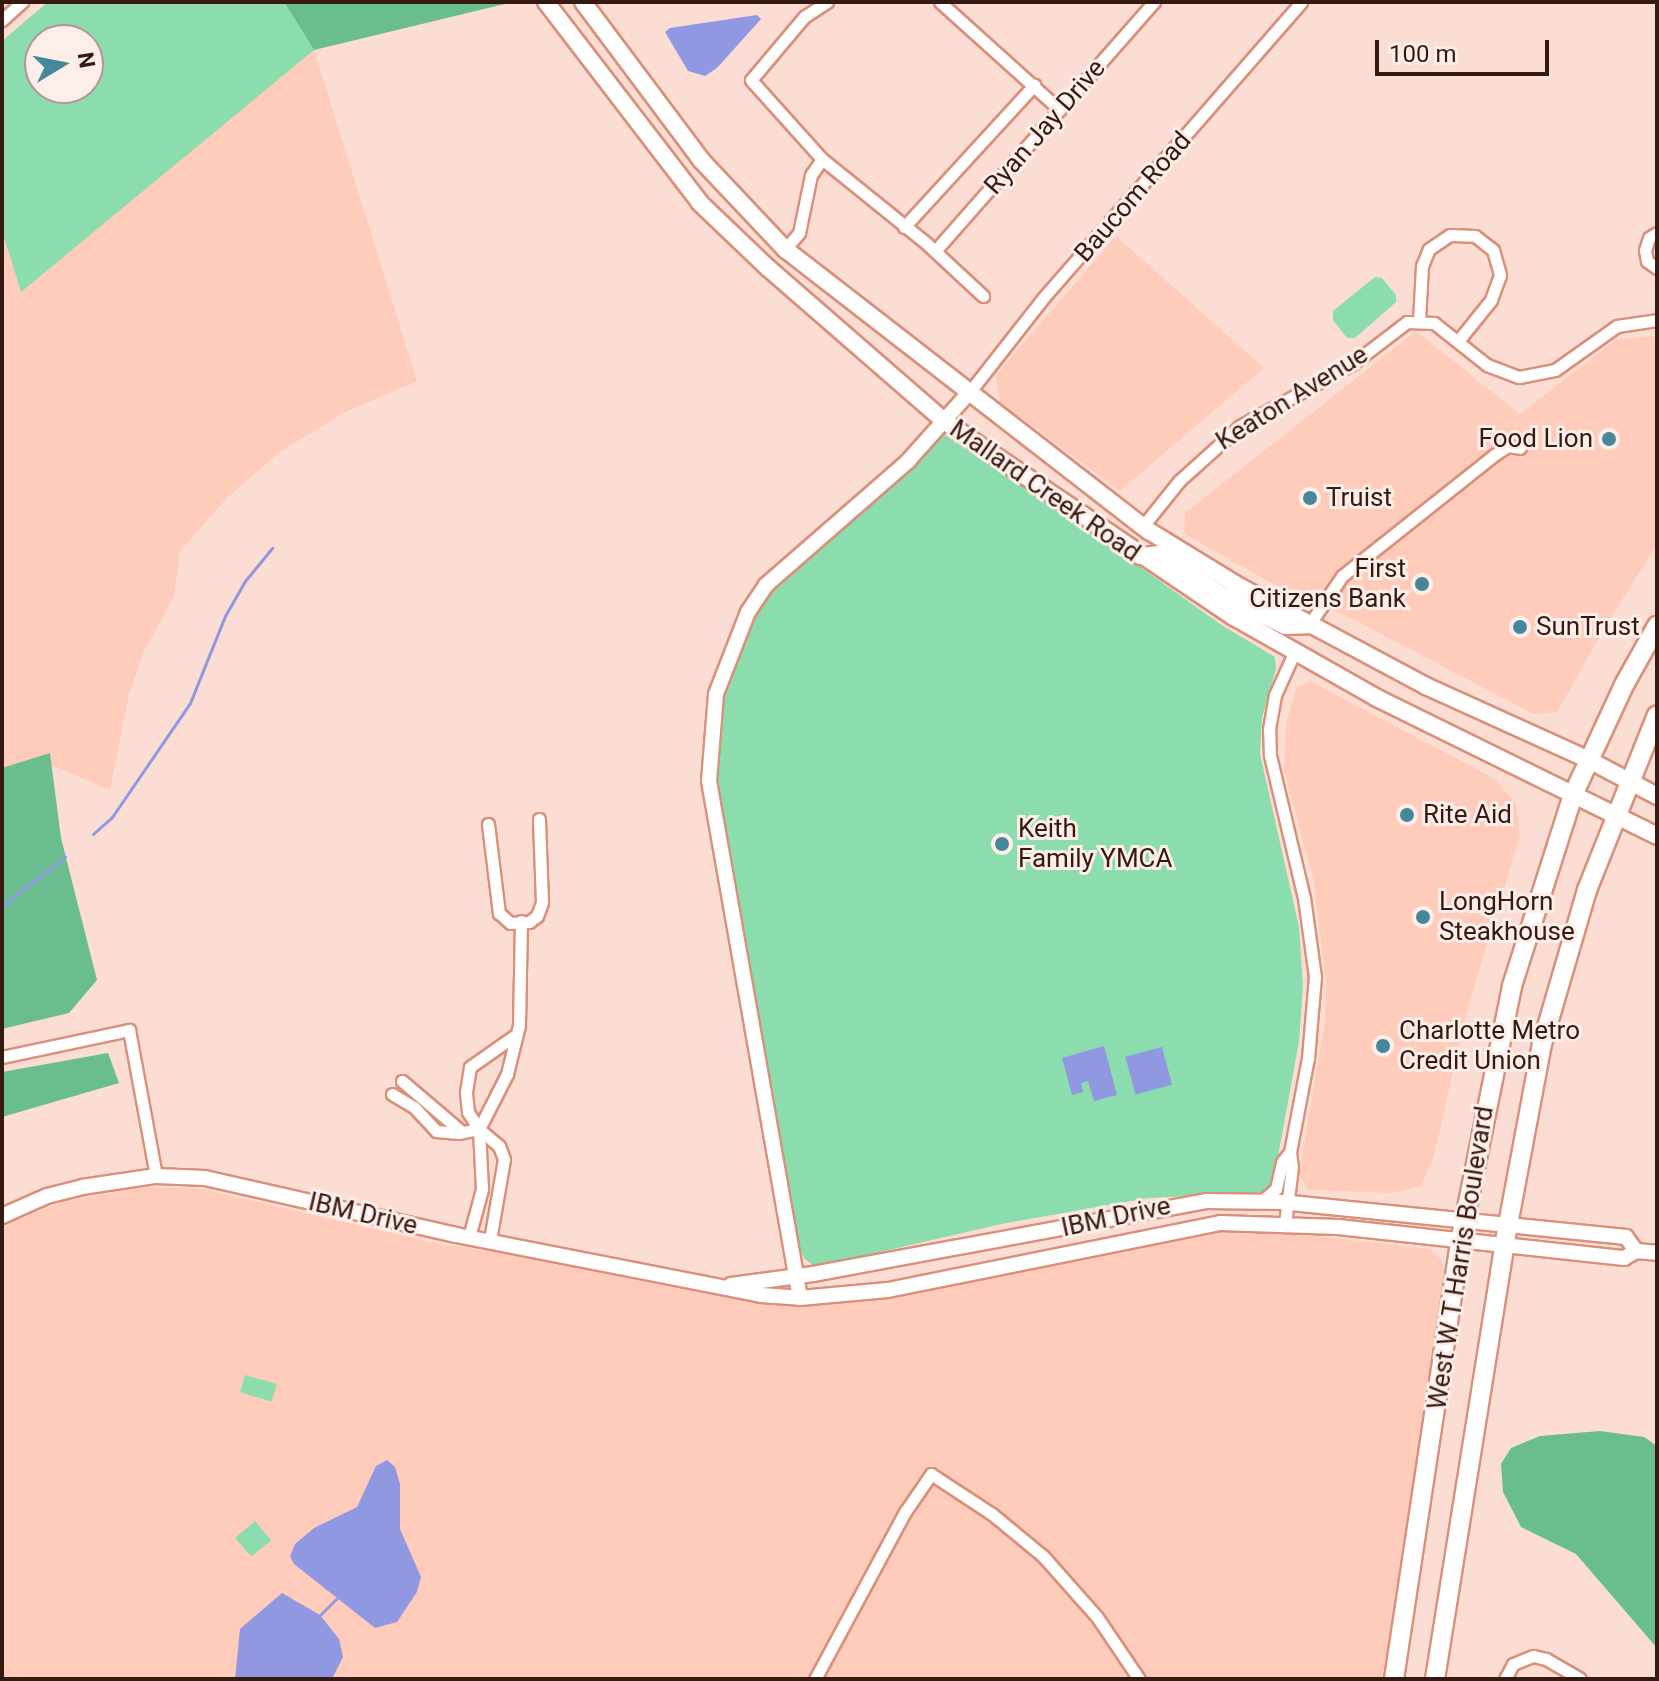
<!DOCTYPE html>
<style>
body{margin:0}
#map{position:relative;width:1659px;height:1681px;overflow:hidden;background:#fcddd3;font-family:Roboto,sans-serif}
div>[style]{position:absolute}
[style*='--x']{left:calc(var(--x)*1px);top:calc(var(--y)*1px);width:calc(var(--w)*1px);rotate:calc(var(--a)*1deg)}
.built>*{inset:0;background:#ffccbc}
.green>*{inset:0;background:#8bddae;transform-origin:0 0}
.forest>*{inset:0;background:#6abd8f}
.water>*{inset:0;background:#9098e1;transform-origin:0 0}
.stream>*{height:3px;margin:-1.5px;padding:0 1.5px;transform-origin:1.5px;border-radius:1.5px;background:#9098e1}
.roads{filter:drop-shadow(2px 0 #d9917b) drop-shadow(-2px 0 #d9917b) drop-shadow(0 2px #d9917b) drop-shadow(0 -2px #d9917b)}
.minor>*{height:11px;margin:-5.5px;padding:0 5.5px;transform-origin:5.5px;border-radius:5.5px;background:#fff}
.tertiary>*{height:14px;margin:-7px;padding:0 7px;transform-origin:7px;border-radius:7px;background:#fff}
.secondary>*{height:16px;margin:-8px;padding:0 8px;transform-origin:8px;border-radius:8px;background:#fff}
.primary>*{height:18px;margin:-9px;padding:0 9px;transform-origin:9px;border-radius:9px;background:#fff}
.dots>*{width:22px;height:22px;translate:-50% -50%;box-sizing:border-box;border:4px solid #feeee9;border-radius:50%}
span{translate:-50% -50%;white-space:nowrap;text-align:center;line-height:1.15;-webkit-text-stroke:6px #feeee9;paint-order:stroke}
.street-label{font-size:26px;color:#351a11}
.poi-label{font-size:26px;color:#351a11}
.right{translate:-100% -50%;text-align:right}
.left{translate:0 -50%;text-align:left}
.frame{position:absolute;inset:0;border:4px solid #351a11;pointer-events:none}
.north{position:absolute;left:24px;top:24px;width:80px;height:80px;box-sizing:border-box;background:#feeee9;border:2px solid #ae9993;border-radius:50%;rotate:80deg;font-size:22px;font-weight:700;line-height:32px;text-align:center;color:#351a11}
.north::after{content:'';display:block;margin:auto;width:28px;height:36px;background:#46889a;clip-path:polygon(50% 0,100% 100%,50% 72%,0 100%)}
.scale{position:absolute;left:1375px;top:40px;width:174px;height:36px;box-sizing:border-box;border:4px solid #351a11;border-top:0;padding-left:10px;font-size:24px;line-height:28px;white-space:nowrap;color:#351a11;-webkit-text-stroke:6px #feeee9;paint-order:stroke}
</style>
<div id="map">
<div class="built">
<i style="clip-path:polygon(314px 50px,417px 381px,343px 413px,280px 452px,227px 498px,180px 551px,174px 597px,144px 651px,129px 694px,110px 790px,53px 766px,2px 782px,2px 231px,21px 291px)"></i>
<i style="clip-path:polygon(1116px 236px,1264px 368px,1120px 491px,1000px 402px,996px 375px)"></i>
<i style="clip-path:polygon(1416px 331px,1520px 414px,1617px 339px,1657px 336px,1657px 545px,1611px 617px,1557px 712px,1533px 714px,1355px 620px,1280px 588px,1184px 534px,1185px 513px)"></i>
<i style="clip-path:polygon(1310px 681px,1495px 779px,1516px 804px,1520px 835px,1469px 1004px,1433px 1159px,1421px 1186px,1393px 1193px,1308px 1190px,1299px 1175px,1325px 1021px,1326px 983px,1314px 882px,1284px 770px,1286px 725px,1296px 688px)"></i>
<i style="clip-path:polygon(146px 1187px,202px 1189px,434px 1243px,521px 1256px,679px 1289px,782px 1301px,875px 1298px,1217px 1230px,1274px 1231px,1429px 1249px,1441px 1259px,1446px 1276px,1383px 1679px,2px 1679px,2px 1226px,65px 1201px)"></i>
</div>
<div class="green">
<i style="clip-path:polygon(evenodd,48px 2px,284px 2px,314px 50px,21px 292px,2px 231px,2px 41px,48px 2px,40px 40px,88px 40px,88px 88px,40px 88px,40px 40px)"></i>
<i style="clip-path:polygon(1375px 277px,1382px 278px,1396px 295px,1396px 302px,1355px 338px,1347px 338px,1333px 320px,1333px 311px)"></i>
<i style="clip-path:polygon(944px 435px,1002px 468px,1220px 624px,1275px 657px,1276px 669px,1262px 718px,1260px 754px,1299px 927px,1303px 986px,1299px 1042px,1274px 1178px,1265px 1192px,1149px 1198px,1006px 1223px,815px 1267px,804px 1258px,797px 1242px,715px 783px,721px 693px,743px 631px,774px 585px)"></i>
<i style="left:245px;top:1375px;width:33px;height:18px;rotate:16deg"></i>
<i style="left:255px;top:1521px;width:25px;height:26px;rotate:50deg"></i>
</div>
<div class="forest">
<i style="clip-path:polygon(284px 2px,513px 2px,314px 50px)"></i>
<i style="clip-path:polygon(50px 753px,61px 838px,97px 980px,69px 1013px,2px 1029px,2px 768px)"></i>
<i style="clip-path:polygon(108px 1053px,119px 1083px,2px 1117px,2px 1072px)"></i>
<i style="clip-path:polygon(1600px 1431px,1644px 1437px,1657px 1446px,1657px 1648px,1576px 1554px,1521px 1527px,1503px 1492px,1501px 1464px,1511px 1448px,1540px 1436px)"></i>
</div>
<div class="water">
<i style="clip-path:polygon(757px 15px,761px 19px,717px 68px,705px 76px,688px 71px,665px 32px,670px 28px)"></i>
<i style="clip-path:polygon(1104px 1046px,1117px 1095px,1094px 1101px,1088px 1081px,1081px 1083px,1083px 1092px,1072px 1095px,1062px 1058px)"></i>
<i style="left:1162px;top:1047px;width:39px;height:38px;rotate:75deg"></i>
<i style="clip-path:polygon(387px 1460px,395px 1467px,400px 1484px,400px 1529px,421px 1577px,417px 1592px,397px 1622px,375px 1628px,294px 1564px,290px 1556px,295px 1544px,314px 1528px,357px 1507px,376px 1466px)"></i>
<i style="clip-path:polygon(282px 1593px,320px 1615px,339px 1639px,343px 1657px,332px 1679px,235px 1679px,240px 1629px)"></i>
</div>
<div class="stream">
<i style="--x:93;--y:834;--w:25;--a:-42"></i>
<i style="--x:112;--y:817;--w:138;--a:-55.6"></i>
<i style="--x:190;--y:703;--w:94;--a:-68.1"></i>
<i style="--x:225;--y:616;--w:40;--a:-60.3"></i>
<i style="--x:245;--y:581;--w:43;--a:-50.7"></i>
<i style="--x:2;--y:906;--w:80;--a:-37.9"></i>
<i style="--x:1655;--y:1582;--w:3;--a:45"></i>
<i style="--x:320;--y:1615;--w:23;--a:-45"></i>
</div>
<div class="roads">
<div class="minor">
<i style="--x:827;--y:2;--w:27;--a:147"></i>
<i style="--x:804;--y:17;--w:82;--a:130.1"></i>
<i style="--x:751;--y:80;--w:106;--a:48.1"></i>
<i style="--x:822;--y:159;--w:134;--a:38.9"></i>
<i style="--x:926;--y:243;--w:78;--a:42.9"></i>
<i style="--x:940;--y:2;--w:161;--a:42"></i>
<i style="--x:2;--y:20;--w:27;--a:-42"></i>
<i style="--x:904;--y:227;--w:193;--a:-47.5"></i>
<i style="--x:1657;--y:233;--w:9;--a:148"></i>
<i style="--x:1649;--y:238;--w:13;--a:108"></i>
<i style="--x:1645;--y:250;--w:11;--a:80"></i>
<i style="--x:1647;--y:261;--w:12;--a:35"></i>
<i style="--x:785;--y:249;--w:21;--a:-49"></i>
<i style="--x:799;--y:233;--w:59;--a:-78.3"></i>
<i style="--x:811;--y:175;--w:19;--a:-55"></i>
<i style="--x:935;--y:251;--w:332;--a:-48.7"></i>
<i style="--x:1419;--y:320;--w:54;--a:-86.8"></i>
<i style="--x:1422;--y:266;--w:18;--a:-68"></i>
<i style="--x:1429;--y:249;--w:25;--a:-34"></i>
<i style="--x:1450;--y:235;--w:25;--a:2"></i>
<i style="--x:1475;--y:236;--w:23;--a:38"></i>
<i style="--x:1493;--y:250;--w:26;--a:74"></i>
<i style="--x:1500;--y:275;--w:27;--a:110"></i>
<i style="--x:1491;--y:300;--w:53;--a:128.8"></i>
<i style="--x:968;--y:394;--w:123;--a:-51.9"></i>
<i style="--x:1044;--y:297;--w:391;--a:-48.9"></i>
<i style="--x:1143;--y:526;--w:58;--a:-51.3"></i>
<i style="--x:1179;--y:481;--w:82;--a:-42"></i>
<i style="--x:1240;--y:426;--w:128;--a:-29"></i>
<i style="--x:1352;--y:364;--w:69;--a:-37.4"></i>
<i style="--x:1407;--y:322;--w:27;--a:2"></i>
<i style="--x:1434;--y:323;--w:68;--a:38.4"></i>
<i style="--x:1487;--y:365;--w:34;--a:21"></i>
<i style="--x:1519;--y:377;--w:37;--a:-11"></i>
<i style="--x:1555;--y:370;--w:76;--a:-35.4"></i>
<i style="--x:1617;--y:326;--w:40;--a:-8.5"></i>
<i style="--x:1309;--y:625;--w:59;--a:-56"></i>
<i style="--x:1342;--y:576;--w:194;--a:-38.5"></i>
<i style="--x:1494;--y:455;--w:17;--a:-33"></i>
<i style="--x:1508;--y:446;--w:12;--a:9"></i>
<i style="--x:488;--y:824;--w:90;--a:83"></i>
<i style="--x:499;--y:913;--w:15;--a:42"></i>
<i style="--x:510;--y:923;--w:19;--a:-3"></i>
<i style="--x:529;--y:922;--w:10;--a:-37"></i>
<i style="--x:537;--y:916;--w:15;--a:-70"></i>
<i style="--x:542;--y:902;--w:83;--a:-92.1"></i>
<i style="--x:2;--y:1057;--w:130;--a:-12"></i>
<i style="--x:129;--y:1030;--w:148;--a:79.5"></i>
<i style="--x:402;--y:1081;--w:79;--a:40.4"></i>
<i style="--x:392;--y:1094;--w:26;--a:31"></i>
<i style="--x:414;--y:1107;--w:33;--a:47"></i>
<i style="--x:436;--y:1131;--w:22;--a:5"></i>
<i style="--x:458;--y:1133;--w:21;--a:-11"></i>
<i style="--x:1262;--y:1201;--w:18;--a:-41"></i>
<i style="--x:1276;--y:1189;--w:28;--a:-77"></i>
<i style="--x:1282;--y:1162;--w:13;--a:-51"></i>
<i style="--x:1285;--y:1223;--w:56;--a:-82.9"></i>
<i style="--x:1292;--y:1167;--w:15;--a:-98"></i>
<i style="--x:1290;--y:1152;--w:96;--a:-79.2"></i>
<i style="--x:1308;--y:1058;--w:81;--a:-85.1"></i>
<i style="--x:1315;--y:977;--w:80;--a:-97.9"></i>
<i style="--x:1304;--y:898;--w:147;--a:-103.4"></i>
<i style="--x:1270;--y:755;--w:26;--a:-92"></i>
<i style="--x:1269;--y:729;--w:35;--a:-80"></i>
<i style="--x:1275;--y:695;--w:48;--a:-65.6"></i>
<i style="--x:469;--y:1237;--w:50;--a:-74.8"></i>
<i style="--x:482;--y:1189;--w:60;--a:-92.9"></i>
<i style="--x:479;--y:1129;--w:62;--a:-63"></i>
<i style="--x:507;--y:1074;--w:50;--a:-76.2"></i>
<i style="--x:519;--y:1025;--w:104;--a:-88.9"></i>
<i style="--x:490;--y:1240;--w:82;--a:-80.2"></i>
<i style="--x:504;--y:1159;--w:14;--a:-111"></i>
<i style="--x:499;--y:1146;--w:26;--a:-140"></i>
<i style="--x:479;--y:1129;--w:20;--a:-123"></i>
<i style="--x:468;--y:1112;--w:20;--a:-96"></i>
<i style="--x:466;--y:1092;--w:25;--a:-81"></i>
<i style="--x:470;--y:1067;--w:57;--a:-35.1"></i>
<i style="--x:815;--y:1679;--w:190;--a:-61.7"></i>
<i style="--x:905;--y:1512;--w:46;--a:-55.6"></i>
<i style="--x:931;--y:1474;--w:73;--a:33.3"></i>
<i style="--x:992;--y:1514;--w:66;--a:39.5"></i>
<i style="--x:1043;--y:1556;--w:81;--a:48.5"></i>
<i style="--x:1097;--y:1617;--w:75;--a:55.9"></i>
<i style="--x:1505;--y:1679;--w:17;--a:-62"></i>
<i style="--x:1513;--y:1664;--w:22;--a:-22"></i>
<i style="--x:1533;--y:1656;--w:13;--a:13"></i>
<i style="--x:1546;--y:1659;--w:39;--a:30"></i>
</div>
<div class="tertiary">
<i style="--x:2;--y:1216;--w:49;--a:-24"></i>
<i style="--x:47;--y:1196;--w:36;--a:-14"></i>
<i style="--x:82;--y:1187;--w:75;--a:-8.5"></i>
<i style="--x:156;--y:1176;--w:49;--a:2.3"></i>
<i style="--x:205;--y:1178;--w:257;--a:12.8"></i>
<i style="--x:456;--y:1235;--w:311;--a:11.1"></i>
<i style="--x:761;--y:1295;--w:39;--a:4"></i>
<i style="--x:800;--y:1298;--w:88;--a:-5.2"></i>
<i style="--x:888;--y:1290;--w:339;--a:-11.4"></i>
<i style="--x:1220;--y:1223;--w:118;--a:1.9"></i>
<i style="--x:1338;--y:1227;--w:288;--a:6.2"></i>
<i style="--x:1624;--y:1258;--w:14;--a:-30"></i>
<i style="--x:1636;--y:1251;--w:21;--a:5"></i>
<i style="--x:731;--y:1285;--w:83;--a:-7.6"></i>
<i style="--x:813;--y:1274;--w:401;--a:-10.5"></i>
<i style="--x:1207;--y:1201;--w:74;--a:0.8"></i>
<i style="--x:1281;--y:1202;--w:347;--a:5.8"></i>
<i style="--x:1626;--y:1237;--w:17;--a:54"></i>
<i style="--x:800;--y:1298;--w:525;--a:-99.98"></i>
<i style="--x:709;--y:781;--w:87;--a:-85.4"></i>
<i style="--x:716;--y:694;--w:88;--a:-68.7"></i>
<i style="--x:748;--y:612;--w:32;--a:-56"></i>
<i style="--x:766;--y:585;--w:189;--a:-41.1"></i>
<i style="--x:908;--y:461;--w:90;--a:-48.2"></i>
</div>
<div class="secondary">
<i style="--x:546;--y:2;--w:253;--a:52.5"></i>
<i style="--x:700;--y:203;--w:93;--a:43.7"></i>
<i style="--x:767;--y:267;--w:235;--a:41"></i>
<i style="--x:944;--y:421;--w:350;--a:34.1"></i>
<i style="--x:1234;--y:617;--w:164;--a:29.5"></i>
<i style="--x:1377;--y:698;--w:312;--a:26.2"></i>
<i style="--x:583;--y:2;--w:199;--a:53.2"></i>
<i style="--x:702;--y:161;--w:121;--a:46.7"></i>
<i style="--x:785;--y:249;--w:460;--a:37.8"></i>
<i style="--x:1149;--y:531;--w:101;--a:31.6"></i>
<i style="--x:1235;--y:584;--w:217;--a:28.1"></i>
<i style="--x:1426;--y:686;--w:179;--a:24.4"></i>
<i style="--x:1589;--y:760;--w:77;--a:27.9"></i>
<i style="--x:1140;--y:556;--w:18;--a:-6"></i>
<i style="--x:1158;--y:554;--w:76;--a:32.6"></i>
<i style="--x:1222;--y:595;--w:70;--a:26.2"></i>
<i style="--x:1285;--y:626;--w:24;--a:-2"></i>
</div>
<div class="primary">
<i style="--x:1394;--y:1679;--w:442;--a:-81.4"></i>
<i style="--x:1460;--y:1242;--w:261;--a:-78.5"></i>
<i style="--x:1512;--y:986;--w:201;--a:-72.3"></i>
<i style="--x:1573;--y:795;--w:121;--a:-65.1"></i>
<i style="--x:1624;--y:685;--w:68;--a:-60.8"></i>
<i style="--x:1435;--y:1679;--w:460;--a:-80.9"></i>
<i style="--x:1508;--y:1225;--w:184;--a:-79.4"></i>
<i style="--x:1542;--y:1044;--w:160;--a:-73.7"></i>
<i style="--x:1587;--y:890;--w:188;--a:-68.2"></i>
</div>
</div>
<div class="dots">
<i style="left:1609px;top:439px;background:#46889a"></i>
<i style="left:1310px;top:498px;background:#46889a"></i>
<i style="left:1422px;top:584px;background:#46889a"></i>
<i style="left:1520px;top:627px;background:#46889a"></i>
<i style="left:1407px;top:815px;background:#46889a"></i>
<i style="left:1002px;top:844px;background:#46889a"></i>
<i style="left:1423px;top:917px;background:#46889a"></i>
<i style="left:1383px;top:1046px;background:#46889a"></i>
</div>
<div class="street-label">
<span style="left:1045px;top:127px;rotate:-49deg">Ryan Jay Drive</span>
<span style="left:1133px;top:197px;rotate:-49deg">Baucom Road</span>
<span style="left:1292px;top:398px;rotate:-32deg">Keaton Avenue</span>
<span style="left:1045px;top:491px;rotate:35deg">Mallard Creek Road</span>
<span style="left:363px;top:1214px;rotate:13deg">IBM Drive</span>
<span style="left:1116px;top:1217px;rotate:-12deg">IBM Drive</span>
<span style="left:1461px;top:1258px;rotate:-81deg">West W T Harris Boulevard</span>
</div>
<div class="poi-label">
<span class="right" style="left:1593px;top:439px">Food Lion</span>
<span class="left" style="left:1326px;top:498px">Truist</span>
<span class="right" style="left:1406px;top:584px">First<br>Citizens Bank</span>
<span class="left" style="left:1536px;top:627px">SunTrust</span>
<span class="left" style="left:1423px;top:815px">Rite Aid</span>
<span class="left" style="left:1018px;top:844px">Keith<br>Family YMCA</span>
<span class="left" style="left:1439px;top:917px">LongHorn<br>Steakhouse</span>
<span class="left" style="left:1399px;top:1046px">Charlotte Metro<br>Credit Union</span>
</div>
<div class="frame"></div>
<div class="north">N</div>
<div class="scale">100 m</div>
</div>
